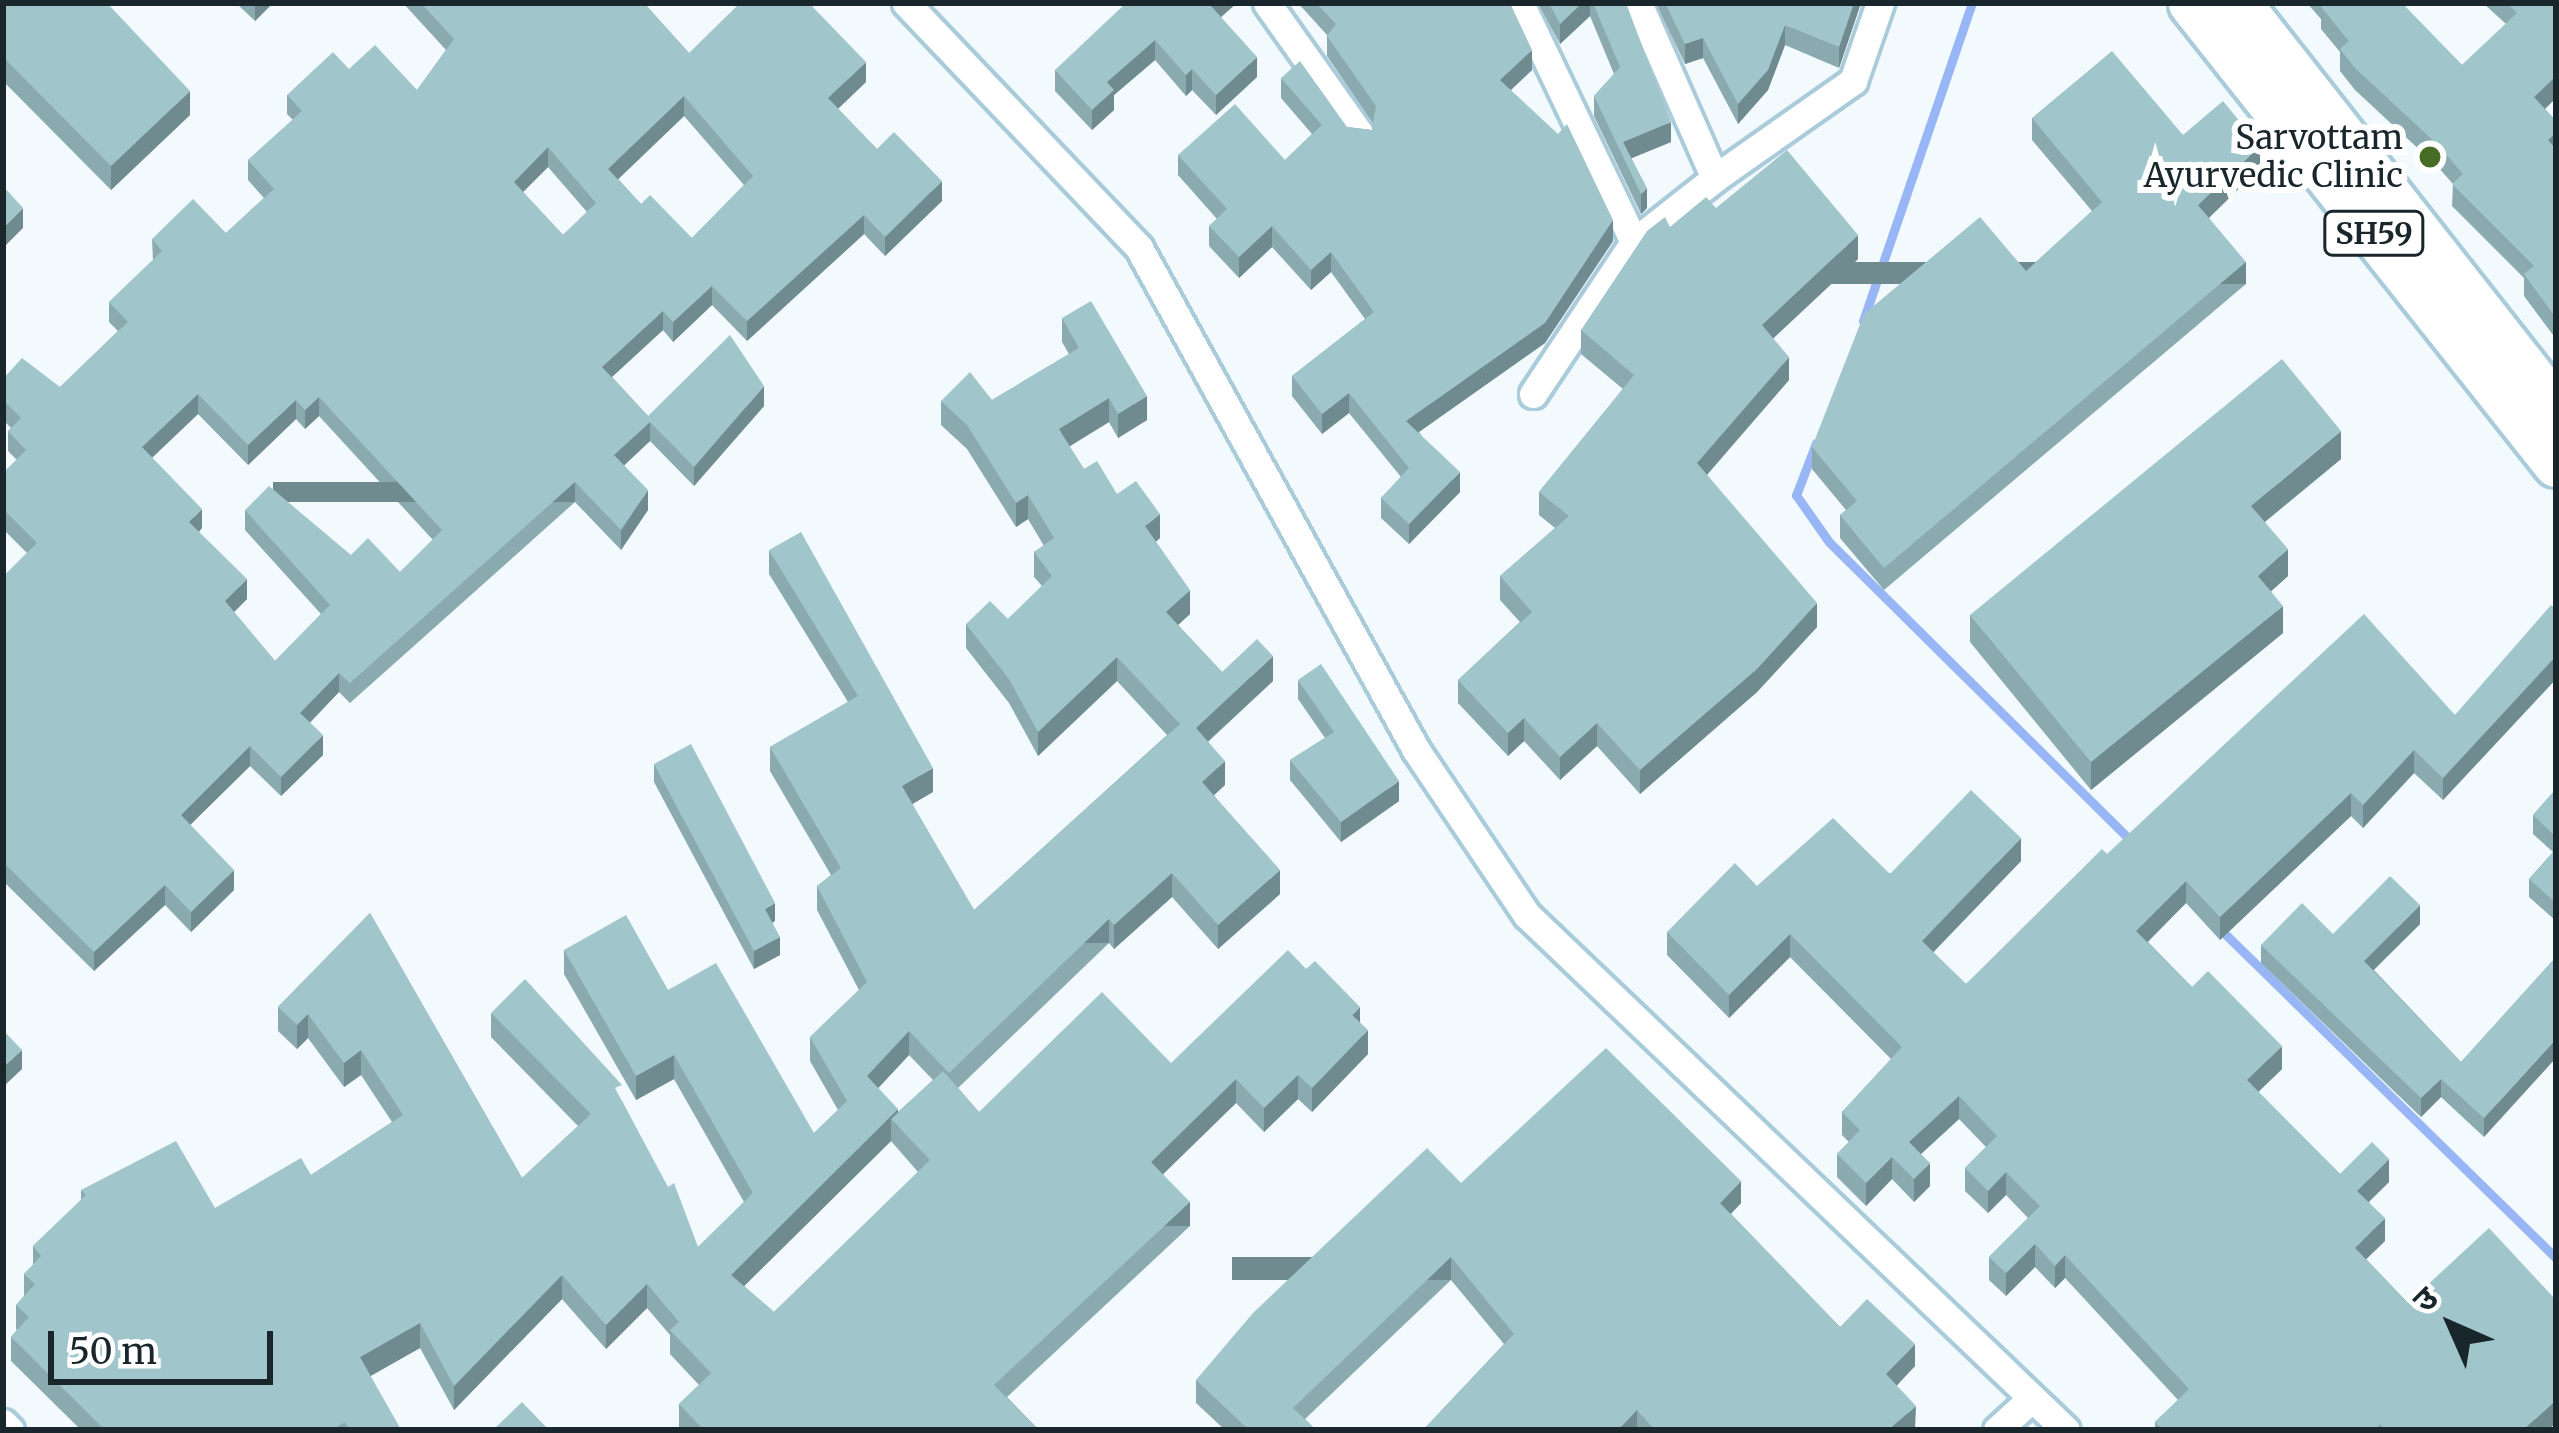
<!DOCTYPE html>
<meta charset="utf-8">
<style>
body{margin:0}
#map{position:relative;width:2559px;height:1433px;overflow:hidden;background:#f3fafd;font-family:Merriweather,"Noto Sans Devanagari",serif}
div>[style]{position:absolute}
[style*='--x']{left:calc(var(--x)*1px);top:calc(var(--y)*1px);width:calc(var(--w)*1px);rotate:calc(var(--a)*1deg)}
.stream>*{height:9px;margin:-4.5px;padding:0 4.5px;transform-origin:4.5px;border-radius:4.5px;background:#98b6f6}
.roads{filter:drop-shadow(3px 0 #a9cbda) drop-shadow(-3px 0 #a9cbda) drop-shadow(0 3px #a9cbda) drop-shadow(0 -3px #a9cbda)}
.street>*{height:27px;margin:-13.5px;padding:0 13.5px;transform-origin:13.5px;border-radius:13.5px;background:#fff}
.primary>*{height:45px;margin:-22.5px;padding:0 22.5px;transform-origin:22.5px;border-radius:22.5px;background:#fff}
.wall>*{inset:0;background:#8aaaaf}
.shaded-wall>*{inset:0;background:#708b8f;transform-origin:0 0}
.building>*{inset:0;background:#a0c6cc}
.dots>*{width:33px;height:33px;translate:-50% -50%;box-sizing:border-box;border:6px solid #fff;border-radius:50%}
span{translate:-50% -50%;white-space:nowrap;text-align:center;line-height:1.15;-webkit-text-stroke:12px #fff;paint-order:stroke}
.shield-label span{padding:3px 9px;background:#fff;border:3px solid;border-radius:9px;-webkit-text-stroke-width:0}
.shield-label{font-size:30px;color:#19262c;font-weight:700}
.poi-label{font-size:33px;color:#19262c}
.right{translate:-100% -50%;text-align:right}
.frame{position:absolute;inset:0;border:6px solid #19262c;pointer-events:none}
.north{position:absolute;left:2391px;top:1265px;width:120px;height:120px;-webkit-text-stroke:9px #fff;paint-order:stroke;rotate:315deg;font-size:33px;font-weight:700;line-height:48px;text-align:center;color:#19262c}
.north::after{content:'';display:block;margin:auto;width:42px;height:54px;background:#19262c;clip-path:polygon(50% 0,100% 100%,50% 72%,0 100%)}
.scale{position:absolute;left:48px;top:1331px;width:225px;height:54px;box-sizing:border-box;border:6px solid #19262c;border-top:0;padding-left:15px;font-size:36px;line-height:42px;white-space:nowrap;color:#19262c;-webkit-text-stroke:9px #fff;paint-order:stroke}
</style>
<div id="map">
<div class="stream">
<i style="--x:1863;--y:321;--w:336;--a:-71.1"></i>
<i style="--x:1816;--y:443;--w:56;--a:111"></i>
<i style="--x:1796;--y:495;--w:57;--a:54.9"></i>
<i style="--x:1829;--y:542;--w:428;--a:44.7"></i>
<i style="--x:2218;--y:927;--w:473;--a:44.4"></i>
</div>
<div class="roads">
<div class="street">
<i style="--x:906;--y:3;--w:338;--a:46.4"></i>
<i style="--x:1139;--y:248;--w:573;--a:61.11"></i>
<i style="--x:1416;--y:750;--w:199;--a:56.1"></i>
<i style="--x:1527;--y:915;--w:745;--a:43.7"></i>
<i style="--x:1267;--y:3;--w:163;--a:54.7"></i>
<i style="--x:1520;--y:3;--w:265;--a:64.5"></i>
<i style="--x:1638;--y:3;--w:191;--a:66.3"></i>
<i style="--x:1715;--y:178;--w:169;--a:-35.1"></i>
<i style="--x:1853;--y:81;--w:83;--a:-70.9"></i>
<i style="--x:1533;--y:394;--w:182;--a:-56.4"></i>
<i style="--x:1634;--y:242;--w:103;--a:-38.3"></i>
<i style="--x:3;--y:1423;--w:10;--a:45"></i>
<i style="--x:1997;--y:1430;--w:47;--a:-42.4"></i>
</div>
<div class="primary">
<i style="--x:2191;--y:3;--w:588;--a:51.63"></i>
<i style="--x:2238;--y:3;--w:515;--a:51.86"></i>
</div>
</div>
<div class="wall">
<i style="clip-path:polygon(3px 3px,190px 115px,111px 190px,3px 81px)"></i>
<i style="clip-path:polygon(236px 3px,273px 3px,255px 21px)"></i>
<i style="clip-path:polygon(evenodd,403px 3px,644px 3px,689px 53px,866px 82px,838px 109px,877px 149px,942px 201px,885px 256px,864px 234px,747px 341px,712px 305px,673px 342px,663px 330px,612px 377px,648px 416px,764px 406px,694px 486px,650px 441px,624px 465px,648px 510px,621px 550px,575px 502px,350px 703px,339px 692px,310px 723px,323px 755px,281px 796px,250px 766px,190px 825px,234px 890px,191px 932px,165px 905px,94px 971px,3px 881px,3px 577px,27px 553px,3px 529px,3px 473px,17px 460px,8px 451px,8px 431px,11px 428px,3px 420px,3px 379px,60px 387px,118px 331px,109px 322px,109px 302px,153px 260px,152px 239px,226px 233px,264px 198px,248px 180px,248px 160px,293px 120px,287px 114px,287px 95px,349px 69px,417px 90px,446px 50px,403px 3px,684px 116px,744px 185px,692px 238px,641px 204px,618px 179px,684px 116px,403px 3px,548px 167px,587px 212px,563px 235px,523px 192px,548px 167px,403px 3px,198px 414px,248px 465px,296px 419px,305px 429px,319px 416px,433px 540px,400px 572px,351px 555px,245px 510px,245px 530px,321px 614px,275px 661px,234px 612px,247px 599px,199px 532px,202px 528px,152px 458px,198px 414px)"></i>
<i style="clip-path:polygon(1298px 3px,1510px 3px,1532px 70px,1511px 90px,1613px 241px,1545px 343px,1419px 432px,1460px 492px,1409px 544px,1381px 518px,1381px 498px,1401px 477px,1349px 413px,1322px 434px,1292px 396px,1292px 376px,1365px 319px,1331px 272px,1311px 290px,1272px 247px,1239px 278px,1209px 246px,1209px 226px,1217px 219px,1178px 175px,1178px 155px,1285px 160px,1312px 134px,1281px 98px,1281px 78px,1347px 127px,1372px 130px,1373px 123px,1327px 56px,1327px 35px)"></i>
<i style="clip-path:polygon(1538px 3px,1626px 3px,1671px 142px,1631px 158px,1647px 208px,1641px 214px,1594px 116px,1594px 96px,1614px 74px,1590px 16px,1560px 44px)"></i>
<i style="clip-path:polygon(1656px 3px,1861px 3px,1839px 68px,1785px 45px,1768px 90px,1738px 124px,1703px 58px,1685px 64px)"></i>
<i style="clip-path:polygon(2307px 3px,2405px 3px,2405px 7px,2462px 65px,2506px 24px,2483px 3px,2556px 3px,2556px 98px,2545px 109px,2556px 121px,2556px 339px,2524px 296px,2524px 278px,2452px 206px,2453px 184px,2438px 167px,2355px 90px,2340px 71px,2340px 52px,2321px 29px,2321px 19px)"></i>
<i style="clip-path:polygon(1221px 17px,1257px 77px,1216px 115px,1192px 90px,1186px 96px,1155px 60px,1114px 95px,1114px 110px,1092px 130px,1055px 91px,1055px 70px)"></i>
<i style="clip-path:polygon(2032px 118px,2183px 135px,2260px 168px,2209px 218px,2246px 284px,1884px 590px,1840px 538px,1840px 515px,1846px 510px,1812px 469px,1812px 447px,2026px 271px,2092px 211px,2032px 140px)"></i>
<i style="clip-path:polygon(1716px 208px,1858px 259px,1773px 338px,1789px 380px,1707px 475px,1817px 627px,1757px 692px,1640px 794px,1597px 746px,1560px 780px,1524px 741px,1508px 756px,1458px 703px,1458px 680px,1520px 622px,1500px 600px,1500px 576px,1555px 528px,1539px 515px,1539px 492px,1623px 389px,1581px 354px,1581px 330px)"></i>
<i style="clip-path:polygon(evenodd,1062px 318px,1147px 420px,1118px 438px,1109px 422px,1069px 446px,1084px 469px,1117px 494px,1160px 538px,1156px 542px,1190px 614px,1178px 625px,1222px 672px,1273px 681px,1208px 742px,1225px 785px,1214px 795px,1280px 894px,1218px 949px,1172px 897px,1114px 949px,1109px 943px,958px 1088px,979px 1112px,1171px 1063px,1360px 1022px,1368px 1054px,1312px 1112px,1298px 1099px,1264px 1132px,1236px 1103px,1163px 1174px,1190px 1226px,1007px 1397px,1039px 1430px,681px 1430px,679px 1428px,679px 1404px,699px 1385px,670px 1354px,670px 1335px,647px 1308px,606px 1349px,562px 1299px,454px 1410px,420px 1348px,370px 1376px,401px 1430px,81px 1430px,11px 1361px,11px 1337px,17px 1330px,16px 1329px,16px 1305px,24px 1296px,24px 1274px,33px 1265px,33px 1246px,81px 1200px,81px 1190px,215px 1208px,311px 1175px,392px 1122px,361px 1075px,344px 1087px,308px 1038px,297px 1049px,278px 1031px,278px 1007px,370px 913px,522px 1178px,578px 1126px,491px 1037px,491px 1013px,622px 1101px,698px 1247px,744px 1202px,674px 1079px,636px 1100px,564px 974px,564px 950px,668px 990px,814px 1133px,838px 1110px,810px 1061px,810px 1037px,859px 990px,817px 910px,817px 886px,831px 875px,770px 771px,770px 747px,848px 702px,769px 574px,769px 550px,933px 792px,912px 804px,974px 910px,1167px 735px,1117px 681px,1038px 756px,1009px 703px,966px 648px,966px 624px,1008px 619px,1042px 586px,1034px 577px,1034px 552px,1044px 546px,1028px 519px,1016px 527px,967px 449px,941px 425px,941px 401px,992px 400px,1069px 354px,1062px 342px,1062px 318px,909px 1055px,933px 1080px,898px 1112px,878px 1088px,909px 1055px,1062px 318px,891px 1141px,918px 1172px,774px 1312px,744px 1286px,891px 1141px)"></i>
<i style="clip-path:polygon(2341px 459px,2265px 522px,2288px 576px,2271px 591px,2283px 633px,2091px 790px,1970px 642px,1970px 615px)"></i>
<i style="clip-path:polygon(2556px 609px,2556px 679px,2443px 800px,2414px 773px,2363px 828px,2351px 816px,2220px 940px,2186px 903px,2148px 942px,2192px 987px,2282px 1069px,2258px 1092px,2340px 1174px,2389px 1182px,2369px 1202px,2385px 1241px,2366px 1259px,2408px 1303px,2548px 1430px,2155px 1430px,2155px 1422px,2178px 1400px,2065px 1278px,2055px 1288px,2035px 1267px,2006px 1296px,1989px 1280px,1989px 1257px,2028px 1218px,2006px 1195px,1988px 1213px,1965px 1191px,1965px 1168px,1986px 1147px,1959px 1119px,1921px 1154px,1930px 1186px,1914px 1202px,1892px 1179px,1866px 1206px,1837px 1177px,1837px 1154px,1849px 1142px,1842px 1135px,1842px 1112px,1891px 1059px,1790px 957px,1729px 1018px,1667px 955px,1667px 932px,1757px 886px,2021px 861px,1933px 952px,1966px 984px,2107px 854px,2455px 715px)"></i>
<i style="clip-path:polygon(1298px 680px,1399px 801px,1341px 842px,1290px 780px,1290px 760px,1325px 738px,1298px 699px)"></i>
<i style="clip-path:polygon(654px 764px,775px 921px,772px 923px,780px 955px,754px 969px,654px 782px)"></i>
<i style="clip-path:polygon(2556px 789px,2556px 921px,2529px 897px,2529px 879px,2553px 852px,2533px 834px,2533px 815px)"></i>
<i style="clip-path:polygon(2420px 924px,2374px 970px,2461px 1062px,2556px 957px,2484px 1137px,2441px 1097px,2421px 1117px,2261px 963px,2261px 945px)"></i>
<i style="clip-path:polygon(1461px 1183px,1741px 1203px,1731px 1214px,1840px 1327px,1915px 1366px,1896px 1386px,1916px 1429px,1423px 1430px,1504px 1344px,1451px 1280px,1305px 1419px,1316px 1430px,1225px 1430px,1196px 1403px,1196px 1380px)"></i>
</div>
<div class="shaded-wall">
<i style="clip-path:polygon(255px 3px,273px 3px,255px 21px)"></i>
<i style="clip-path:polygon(1214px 3px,1237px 3px,1211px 26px,1211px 6px)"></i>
<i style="clip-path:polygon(1582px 3px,1590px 3px,1590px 16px,1560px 44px,1560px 24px)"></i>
<i style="clip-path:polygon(1854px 3px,1861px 3px,1839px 68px,1839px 47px)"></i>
<i style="clip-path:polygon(1785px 25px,1785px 45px,1768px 90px,1738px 124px,1738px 104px)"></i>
<i style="clip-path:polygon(1703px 38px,1703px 58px,1685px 64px,1685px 44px)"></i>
<i style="clip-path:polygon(1155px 40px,1155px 60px,1114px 95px,1114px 110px,1092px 130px,1092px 110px,1107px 82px)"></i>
<i style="clip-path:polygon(1532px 50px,1532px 70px,1500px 100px,1500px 80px)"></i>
<i style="clip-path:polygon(1257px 57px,1257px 77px,1216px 115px,1216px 95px)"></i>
<i style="clip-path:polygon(866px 62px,866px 82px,828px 118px,828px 98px)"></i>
<i style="clip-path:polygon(1192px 69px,1192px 90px,1186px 96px,1186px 75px)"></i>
<i style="clip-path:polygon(2556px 76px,2556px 98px,2534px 119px,2534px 97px)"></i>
<i style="clip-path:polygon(190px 91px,190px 115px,111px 190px,111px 166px)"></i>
<i style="clip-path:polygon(684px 96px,684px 116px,608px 189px,608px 169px)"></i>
<i style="clip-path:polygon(1671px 122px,1671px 142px,1625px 161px,1623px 142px)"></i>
<i style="clip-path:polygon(2556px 133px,2556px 154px,2548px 140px)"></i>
<i style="clip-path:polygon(2260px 146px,2260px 168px,2198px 228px,2198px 205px)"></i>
<i style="clip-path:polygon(548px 147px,548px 167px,514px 201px,514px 182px)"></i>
<i style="clip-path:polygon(942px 181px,942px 201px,885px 256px,885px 237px)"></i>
<i style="clip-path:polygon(1647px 188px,1647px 208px,1641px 214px,1641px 194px)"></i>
<i style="clip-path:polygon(23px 208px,23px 228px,3px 248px,3px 228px)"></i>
<i style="clip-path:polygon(864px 215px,864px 234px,747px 341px,747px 321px)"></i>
<i style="clip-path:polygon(1613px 220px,1613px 241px,1545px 343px,1406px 441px,1406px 421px)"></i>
<i style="clip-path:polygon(1272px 226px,1272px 247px,1239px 278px,1239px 257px)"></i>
<i style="clip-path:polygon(1858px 235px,1858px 259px,1762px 349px,1762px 325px)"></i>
<i style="clip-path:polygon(1331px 252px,1331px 272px,1311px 290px,1311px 270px)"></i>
<i style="left:2246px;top:262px;width:22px;height:474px;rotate:90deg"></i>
<i style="clip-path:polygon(712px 286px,712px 305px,673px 342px,673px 322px)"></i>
<i style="clip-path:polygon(663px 311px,663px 330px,602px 386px,602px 367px)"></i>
<i style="clip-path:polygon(1789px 357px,1789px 380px,1697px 486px,1697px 463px)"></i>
<i style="clip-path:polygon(764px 386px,764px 406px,694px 486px,694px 467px)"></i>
<i style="clip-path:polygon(1349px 393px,1349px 413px,1322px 434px,1322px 414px)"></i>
<i style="clip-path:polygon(198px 394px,198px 414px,142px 467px,142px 447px)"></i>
<i style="clip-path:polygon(1147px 396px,1147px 420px,1118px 438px,1118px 414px)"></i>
<i style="clip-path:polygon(319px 397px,319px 416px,305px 429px,305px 410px)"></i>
<i style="clip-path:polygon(1109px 398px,1109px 422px,1059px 453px,1059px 429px)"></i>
<i style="clip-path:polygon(296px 400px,296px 419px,248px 465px,248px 445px)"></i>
<i style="clip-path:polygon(650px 422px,650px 441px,614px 475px,614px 455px)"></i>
<i style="clip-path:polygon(2341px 431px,2341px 459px,2251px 533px,2251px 506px)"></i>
<i style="clip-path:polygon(1460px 472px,1460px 492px,1409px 544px,1409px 524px)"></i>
<i style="left:575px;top:482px;width:20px;height:302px;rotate:90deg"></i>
<i style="clip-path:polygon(648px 490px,648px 510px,621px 550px,621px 530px)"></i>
<i style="clip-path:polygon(1028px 495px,1028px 519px,1016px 527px,1016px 503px)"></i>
<i style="clip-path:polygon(202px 509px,202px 528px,189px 541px,189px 522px)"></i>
<i style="clip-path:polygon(1160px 514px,1160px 538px,1145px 550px,1145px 526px)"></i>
<i style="clip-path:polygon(2288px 549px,2288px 576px,2258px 603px,2258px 576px)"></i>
<i style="clip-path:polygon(247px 579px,247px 599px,225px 621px,225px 601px)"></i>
<i style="clip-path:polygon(1190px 590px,1190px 614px,1166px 636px,1166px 612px)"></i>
<i style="clip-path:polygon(1817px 603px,1817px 627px,1757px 692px,1640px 794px,1640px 770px)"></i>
<i style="clip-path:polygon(2283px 606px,2283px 633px,2091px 790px,2091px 762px)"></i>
<i style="clip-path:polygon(1273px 656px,1273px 681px,1196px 752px,1196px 728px)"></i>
<i style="clip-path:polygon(2556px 656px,2556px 679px,2443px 800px,2443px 778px)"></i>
<i style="clip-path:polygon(1117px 657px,1117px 681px,1038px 756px,1038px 732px)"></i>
<i style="clip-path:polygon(339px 673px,339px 692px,300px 732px,300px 713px)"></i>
<i style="clip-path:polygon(1524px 718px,1524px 741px,1508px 756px,1508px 733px)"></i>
<i style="clip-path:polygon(1597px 723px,1597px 746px,1560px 780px,1560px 757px)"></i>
<i style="clip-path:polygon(323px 735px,323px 755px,281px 796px,281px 777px)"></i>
<i style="clip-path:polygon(250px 746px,250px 766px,181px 834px,181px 815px)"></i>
<i style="clip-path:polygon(2414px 750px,2414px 773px,2363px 828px,2363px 805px)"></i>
<i style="clip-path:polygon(1225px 761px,1225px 785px,1202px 806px,1202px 782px)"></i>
<i style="clip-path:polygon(933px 768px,933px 792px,902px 810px,902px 786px)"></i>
<i style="clip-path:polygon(1399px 781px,1399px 801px,1341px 842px,1341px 822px)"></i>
<i style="clip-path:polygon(2351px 793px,2351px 816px,2220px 940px,2220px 917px)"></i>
<i style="clip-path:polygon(2021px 838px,2021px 861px,1922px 964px,1922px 941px)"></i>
<i style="clip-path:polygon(234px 870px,234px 890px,191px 932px,191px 912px)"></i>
<i style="clip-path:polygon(1280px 870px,1280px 894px,1218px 949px,1218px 925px)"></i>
<i style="clip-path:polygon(1172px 873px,1172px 897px,1114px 949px,1114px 925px)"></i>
<i style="clip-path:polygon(2186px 881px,2186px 903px,2136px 953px,2136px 931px)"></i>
<i style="clip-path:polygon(165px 885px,165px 905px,94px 971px,94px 952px)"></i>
<i style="clip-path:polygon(775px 903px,775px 921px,765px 927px,765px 909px)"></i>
<i style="clip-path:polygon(2420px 905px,2420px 924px,2364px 979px,2364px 961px)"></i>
<i style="left:1109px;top:919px;width:24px;height:222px;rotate:90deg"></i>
<i style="clip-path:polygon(1790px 934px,1790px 957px,1729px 1018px,1729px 995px)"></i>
<i style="clip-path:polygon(780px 937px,780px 955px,754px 969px,754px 951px)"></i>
<i style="clip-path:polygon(1360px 1007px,1360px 1031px,1352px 1015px)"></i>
<i style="clip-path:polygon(308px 1014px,308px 1038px,297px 1049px,297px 1025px)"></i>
<i style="clip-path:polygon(1368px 1030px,1368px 1054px,1312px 1112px,1312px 1088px)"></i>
<i style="clip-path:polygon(909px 1031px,909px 1055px,867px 1100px,867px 1076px)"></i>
<i style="clip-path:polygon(2556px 1039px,2556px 1058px,2484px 1137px,2484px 1118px)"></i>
<i style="clip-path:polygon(2282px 1046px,2282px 1069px,2247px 1103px,2247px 1080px)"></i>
<i style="clip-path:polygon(22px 1050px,22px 1069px,3px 1087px,3px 1067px)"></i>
<i style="clip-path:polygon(361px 1050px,361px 1075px,344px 1087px,344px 1063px)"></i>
<i style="clip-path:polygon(674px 1055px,674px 1079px,636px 1100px,636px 1076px)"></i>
<i style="clip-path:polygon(1298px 1075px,1298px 1099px,1264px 1132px,1264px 1108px)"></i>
<i style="clip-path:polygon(1236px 1079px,1236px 1103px,1151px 1186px,1151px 1162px)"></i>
<i style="clip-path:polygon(2441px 1079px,2441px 1097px,2421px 1117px,2421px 1098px)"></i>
<i style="clip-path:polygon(1959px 1096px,1959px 1119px,1909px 1165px,1909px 1142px)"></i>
<i style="clip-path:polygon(898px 1109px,898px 1127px,891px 1119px,891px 1141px,731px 1299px,731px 1275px)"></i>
<i style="clip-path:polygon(1892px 1157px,1892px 1179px,1866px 1206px,1866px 1183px)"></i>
<i style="clip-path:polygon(2389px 1159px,2389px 1182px,2357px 1213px,2357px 1191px)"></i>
<i style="clip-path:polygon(1930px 1163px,1930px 1186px,1914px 1202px,1914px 1179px)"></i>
<i style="clip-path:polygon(2006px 1172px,2006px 1195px,1988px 1213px,1988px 1191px)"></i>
<i style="clip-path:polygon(1741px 1181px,1741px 1203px,1720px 1225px,1720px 1203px)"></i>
<i style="left:1190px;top:1202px;width:24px;height:268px;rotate:90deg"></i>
<i style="clip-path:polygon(2385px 1218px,2385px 1241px,2355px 1270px,2355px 1248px)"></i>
<i style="clip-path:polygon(2035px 1244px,2035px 1267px,2006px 1296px,2006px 1273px)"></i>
<i style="clip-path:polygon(2065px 1255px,2065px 1278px,2055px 1288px,2055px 1266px)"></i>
<i style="left:1451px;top:1257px;width:23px;height:219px;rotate:90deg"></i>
<i style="clip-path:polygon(562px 1275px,562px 1299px,454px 1410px,454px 1386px)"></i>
<i style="clip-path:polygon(647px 1284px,647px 1308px,606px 1349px,606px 1325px)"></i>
<i style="clip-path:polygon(420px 1323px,420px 1348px,360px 1382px,360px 1357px)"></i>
<i style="clip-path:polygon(1915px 1344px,1915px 1366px,1886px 1397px,1886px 1374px)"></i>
<i style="clip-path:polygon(2556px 1400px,2556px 1423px,2548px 1430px,2523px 1430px)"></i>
<i style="clip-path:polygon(1916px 1406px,1915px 1430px,1888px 1430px)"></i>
<i style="clip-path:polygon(1637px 1410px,1637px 1430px,1618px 1430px)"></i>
</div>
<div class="building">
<i style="clip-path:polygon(3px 3px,107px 3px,190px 91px,111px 166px,3px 57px)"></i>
<i style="clip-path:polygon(evenodd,421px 3px,644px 3px,689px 53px,740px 3px,809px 3px,866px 62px,828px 98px,877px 149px,894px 132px,942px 181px,885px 237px,864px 215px,747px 321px,712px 286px,673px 322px,663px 311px,602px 367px,648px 416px,730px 335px,764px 386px,694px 467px,650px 422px,614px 455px,648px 490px,621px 530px,575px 482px,350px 683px,339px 673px,300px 713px,323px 735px,281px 777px,250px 746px,181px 815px,234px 870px,191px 912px,165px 885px,94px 952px,3px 862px,3px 577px,37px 543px,3px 509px,3px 473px,26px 450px,8px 431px,21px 418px,3px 400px,3px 379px,22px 358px,60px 387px,128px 322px,109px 302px,162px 251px,152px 239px,193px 199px,226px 233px,274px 189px,248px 160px,302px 111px,287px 95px,333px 52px,349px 69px,375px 45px,417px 90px,454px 39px,421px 3px,684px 96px,753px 176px,692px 238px,650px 195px,641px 204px,608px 169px,684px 96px,421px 3px,548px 147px,596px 203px,563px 235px,514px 182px,548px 147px,421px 3px,198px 394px,248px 445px,296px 400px,305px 410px,319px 397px,442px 530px,400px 572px,368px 538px,351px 555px,269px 486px,245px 510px,330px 605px,275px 661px,225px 601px,247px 579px,189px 522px,202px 509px,142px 447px,198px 394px)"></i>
<i style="clip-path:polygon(1126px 3px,1214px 3px,1211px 6px,1257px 57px,1216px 95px,1192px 69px,1186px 75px,1155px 40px,1107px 82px,1114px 90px,1092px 110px,1055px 70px)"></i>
<i style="clip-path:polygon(1316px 3px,1510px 3px,1532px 50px,1500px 80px,1558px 134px,1567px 124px,1613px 220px,1545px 323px,1406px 421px,1460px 472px,1409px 524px,1381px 498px,1409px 468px,1349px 393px,1322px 414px,1292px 376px,1374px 312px,1331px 252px,1311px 270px,1272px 226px,1239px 257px,1209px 226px,1227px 209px,1178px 155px,1235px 104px,1285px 160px,1322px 125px,1281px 78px,1300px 61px,1347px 127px,1372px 130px,1376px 106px,1327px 36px,1336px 24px)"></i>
<i style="clip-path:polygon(1549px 3px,1582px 3px,1560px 24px)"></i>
<i style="clip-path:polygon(1593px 3px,1626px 3px,1671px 122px,1623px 142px,1647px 188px,1641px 194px,1594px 96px,1620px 67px)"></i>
<i style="clip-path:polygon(1665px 3px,1854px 3px,1839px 47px,1785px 25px,1768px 70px,1738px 104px,1703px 38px,1685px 44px)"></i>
<i style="clip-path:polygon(2325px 3px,2402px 3px,2462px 65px,2517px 13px,2507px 3px,2556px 3px,2556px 76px,2534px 97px,2556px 121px,2556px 133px,2548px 140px,2556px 149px,2556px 318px,2524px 274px,2534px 266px,2452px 184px,2463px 174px,2438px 145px,2355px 68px,2340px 49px,2349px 41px,2321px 7px)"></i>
<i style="clip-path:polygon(2112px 51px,2183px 135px,2223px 101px,2260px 146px,2198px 205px,2246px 262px,1884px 568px,1840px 515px,1857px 501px,1812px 447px,1864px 314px,1980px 217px,2026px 271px,2102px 202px,2032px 118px)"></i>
<i style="clip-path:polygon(1787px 150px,1858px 235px,1762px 325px,1789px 357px,1697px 463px,1817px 603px,1757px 669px,1640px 770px,1597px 723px,1560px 757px,1524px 718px,1508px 733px,1458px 680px,1532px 612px,1500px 576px,1569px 516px,1539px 492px,1634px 375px,1581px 330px,1647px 231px,1665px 217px,1670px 227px,1706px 197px,1716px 208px)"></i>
<i style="clip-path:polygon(3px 186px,23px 208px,3px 228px)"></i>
<i style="clip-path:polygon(1091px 301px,1147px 396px,1118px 414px,1109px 398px,1059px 429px,1084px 469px,1097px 461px,1117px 494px,1136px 481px,1160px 514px,1145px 526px,1190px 590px,1166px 612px,1222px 672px,1257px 639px,1273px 656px,1196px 728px,1225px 761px,1202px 782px,1280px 870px,1218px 925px,1172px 873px,1114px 925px,1109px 919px,949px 1073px,909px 1031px,867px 1076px,898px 1109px,731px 1275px,774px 1312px,930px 1160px,891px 1119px,943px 1071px,979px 1112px,1102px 992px,1171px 1063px,1288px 950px,1306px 969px,1315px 961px,1360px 1007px,1352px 1015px,1368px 1030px,1312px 1088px,1298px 1075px,1264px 1108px,1236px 1079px,1151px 1162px,1190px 1202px,994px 1385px,1039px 1430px,704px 1430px,679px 1404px,711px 1373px,670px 1330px,679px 1322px,647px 1284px,606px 1325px,562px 1275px,454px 1386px,420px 1323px,360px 1357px,401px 1430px,349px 1430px,345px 1422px,332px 1430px,105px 1430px,11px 1337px,29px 1317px,16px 1305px,35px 1284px,24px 1274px,41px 1256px,33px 1246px,86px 1195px,81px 1190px,176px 1141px,215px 1208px,301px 1158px,311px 1175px,403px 1115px,361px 1050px,344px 1063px,308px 1014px,297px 1025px,278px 1007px,370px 913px,522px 1178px,591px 1114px,491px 1013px,525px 979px,622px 1085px,615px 1088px,668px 1187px,674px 1183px,698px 1247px,753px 1193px,674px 1055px,636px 1076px,564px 950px,626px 915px,668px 990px,716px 963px,814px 1133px,847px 1101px,810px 1037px,867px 982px,817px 886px,841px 868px,770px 747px,858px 696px,769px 550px,801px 532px,933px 768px,902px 786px,974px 910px,1180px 724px,1117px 657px,1038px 732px,1009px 679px,966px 624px,990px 601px,1008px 619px,1052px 576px,1034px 552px,1054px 538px,1028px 495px,1016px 503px,967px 425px,941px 401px,970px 372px,992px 400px,1079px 348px,1062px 318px)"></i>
<i style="clip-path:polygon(2282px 359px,2341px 431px,2251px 506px,2288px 549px,2258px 576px,2283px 606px,2091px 762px,1970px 615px)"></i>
<i style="clip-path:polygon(2551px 605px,2556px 609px,2556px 656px,2443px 778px,2414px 750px,2363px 805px,2351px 793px,2220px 917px,2186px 881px,2136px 931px,2192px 987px,2208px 971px,2282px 1046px,2247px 1080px,2340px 1174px,2372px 1142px,2389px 1159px,2357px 1191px,2385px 1218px,2355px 1248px,2408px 1303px,2489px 1228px,2556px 1300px,2556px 1400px,2523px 1430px,2386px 1430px,2380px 1424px,2374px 1430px,2163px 1430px,2155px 1422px,2189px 1389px,2065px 1255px,2055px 1266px,2035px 1244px,2006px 1273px,1989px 1257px,2040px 1206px,2006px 1172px,1988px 1191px,1965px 1168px,1997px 1136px,1959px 1096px,1909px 1142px,1930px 1163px,1914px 1179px,1892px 1157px,1866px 1183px,1837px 1154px,1860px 1130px,1842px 1112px,1902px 1047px,1790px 934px,1729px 995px,1667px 932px,1735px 863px,1757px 886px,1833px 818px,1890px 874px,1971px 790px,2021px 838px,1922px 941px,1966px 984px,2102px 849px,2107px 854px,2364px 614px,2455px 715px)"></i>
<i style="clip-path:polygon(1321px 664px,1399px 781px,1341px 822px,1290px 760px,1334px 732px,1298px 680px)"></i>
<i style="clip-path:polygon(691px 744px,775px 903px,765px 909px,780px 937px,754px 951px,654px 764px)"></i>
<i style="clip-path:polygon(2556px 789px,2556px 837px,2533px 815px)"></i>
<i style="clip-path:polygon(2556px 849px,2556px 903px,2529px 879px)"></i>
<i style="clip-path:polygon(2390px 876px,2420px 905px,2364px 961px,2461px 1062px,2556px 957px,2556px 1039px,2484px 1118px,2441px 1079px,2421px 1098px,2261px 945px,2302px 903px,2333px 934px)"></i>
<i style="clip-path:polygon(3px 1030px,22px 1050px,3px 1067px)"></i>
<i style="clip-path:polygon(1606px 1048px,1741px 1181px,1720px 1203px,1840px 1327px,1867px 1299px,1915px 1344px,1886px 1374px,1916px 1406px,1888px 1430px,1655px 1430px,1637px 1410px,1618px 1430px,1423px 1430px,1514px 1334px,1451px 1257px,1293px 1408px,1316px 1430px,1249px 1430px,1196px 1380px,1253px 1313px,1427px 1148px,1461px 1183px)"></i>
<i style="clip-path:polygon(522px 1402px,549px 1430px,493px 1430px)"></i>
</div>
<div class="dots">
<i style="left:2430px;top:157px;background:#476c26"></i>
</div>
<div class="shield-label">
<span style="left:2374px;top:233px">SH59</span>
</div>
<div class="poi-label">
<span class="right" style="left:2403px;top:157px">Sarvottam<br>Ayurvedic Clinic</span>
</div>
<div class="frame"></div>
<div class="north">उ</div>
<div class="scale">50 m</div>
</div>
